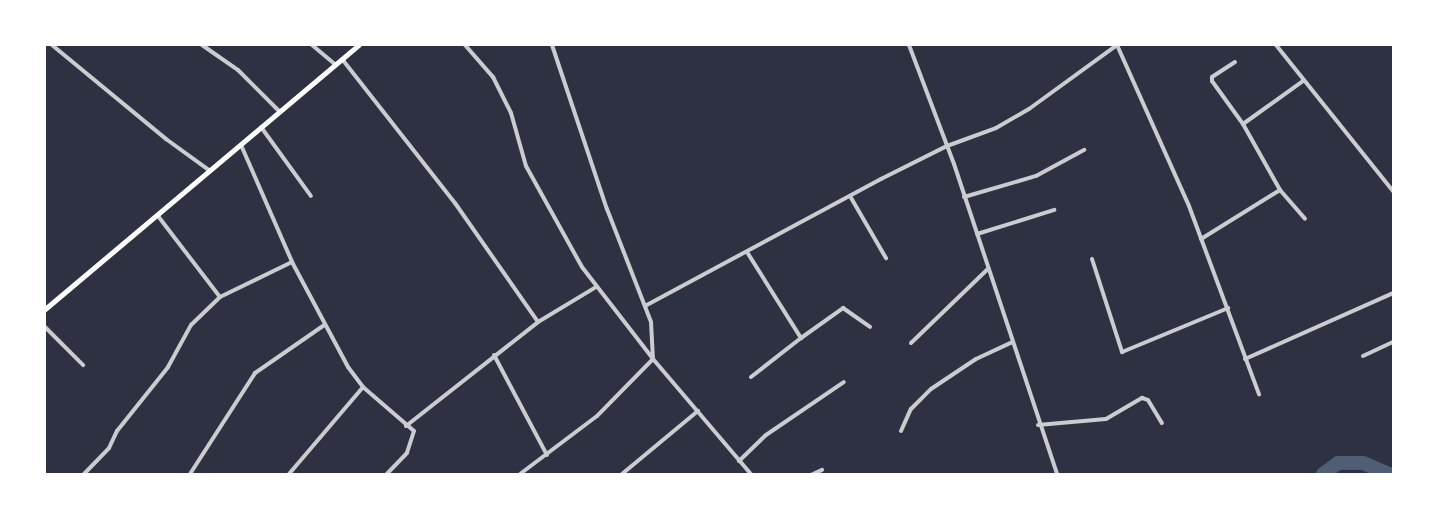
<!DOCTYPE html>
<style>
body{margin:0}
#map{position:relative;width:1438px;height:519px;overflow:hidden;background:#2d3142;font-family:"Alegreya Sans",sans-serif}
div>[style]{position:absolute}
[style*='--x']{left:calc(var(--x)*1px);top:calc(var(--y)*1px);width:calc(var(--w)*1px);rotate:calc(var(--a)*1deg)}
.river>*{height:14px;margin:-7px;padding:0 7px;transform-origin:7px;border-radius:7px;background:#4f5d75}
.minor>*{height:4px;margin:-2px;padding:0 2px;transform-origin:2px;border-radius:2px;background:#caccd0}
.primary>*{height:5px;margin:-2.5px;padding:0 2.5px;transform-origin:2.5px;border-radius:2.5px;background:#fff}
span{translate:-50% -50%;white-space:nowrap;text-align:center;line-height:1.15;-webkit-text-stroke:6px #fff;paint-order:stroke}
.frame{position:absolute;inset:0;border:46px solid #fff;pointer-events:none}
</style>
<div id="map">
<div class="river">
<i style="--x:1323;--y:474;--w:19;--a:-36"></i>
<i style="--x:1338;--y:463;--w:25;--a:0"></i>
<i style="--x:1363;--y:463;--w:28;--a:23"></i>
</div>
<div class="minor">
<i style="--x:52;--y:45;--w:148;--a:39.5"></i>
<i style="--x:166;--y:139;--w:54;--a:36"></i>
<i style="--x:202;--y:45;--w:44;--a:34.8"></i>
<i style="--x:238;--y:70;--w:58;--a:45"></i>
<i style="--x:312;--y:45;--w:30;--a:40"></i>
<i style="--x:465;--y:45;--w:43;--a:48.8"></i>
<i style="--x:493;--y:77;--w:40;--a:63.4"></i>
<i style="--x:511;--y:113;--w:55;--a:74.2"></i>
<i style="--x:526;--y:166;--w:115;--a:61"></i>
<i style="--x:582;--y:267;--w:116;--a:52.3"></i>
<i style="--x:653;--y:359;--w:80;--a:134.5"></i>
<i style="--x:597;--y:416;--w:96;--a:143"></i>
<i style="--x:552;--y:45;--w:173;--a:71.5"></i>
<i style="--x:607;--y:209;--w:121;--a:68.7"></i>
<i style="--x:651;--y:322;--w:37;--a:87"></i>
<i style="--x:653;--y:359;--w:151;--a:49.6"></i>
<i style="--x:909;--y:45;--w:127;--a:69.3"></i>
<i style="--x:954;--y:164;--w:327;--a:71.6"></i>
<i style="--x:1276;--y:45;--w:187;--a:51.3"></i>
<i style="--x:342;--y:59;--w:183;--a:51.9"></i>
<i style="--x:455;--y:203;--w:145;--a:55.1"></i>
<i style="--x:1235;--y:62;--w:27;--a:147"></i>
<i style="--x:1212;--y:77;--w:4;--a:90"></i>
<i style="--x:1212;--y:81;--w:53;--a:54.2"></i>
<i style="--x:1243;--y:124;--w:76;--a:60.7"></i>
<i style="--x:1243;--y:124;--w:74;--a:-35.6"></i>
<i style="--x:261;--y:127;--w:85;--a:54.1"></i>
<i style="--x:241;--y:145;--w:128;--a:66.4"></i>
<i style="--x:292;--y:262;--w:119;--a:61.9"></i>
<i style="--x:348;--y:367;--w:25;--a:53"></i>
<i style="--x:363;--y:387;--w:67;--a:40.8"></i>
<i style="--x:414;--y:431;--w:23;--a:108"></i>
<i style="--x:407;--y:453;--w:29;--a:134"></i>
<i style="--x:850;--y:196;--w:72;--a:59.9"></i>
<i style="--x:964;--y:197;--w:75;--a:-16.3"></i>
<i style="--x:1036;--y:176;--w:55;--a:-28.4"></i>
<i style="--x:158;--y:216;--w:102;--a:52.6"></i>
<i style="--x:977;--y:234;--w:81;--a:-17.3"></i>
<i style="--x:1201;--y:239;--w:93;--a:-31.8"></i>
<i style="--x:1280;--y:190;--w:38;--a:49"></i>
<i style="--x:747;--y:252;--w:102;--a:57.9"></i>
<i style="--x:801;--y:338;--w:52;--a:-35.5"></i>
<i style="--x:843;--y:308;--w:33;--a:35"></i>
<i style="--x:1092;--y:259;--w:98;--a:72.1"></i>
<i style="--x:1122;--y:352;--w:115;--a:-22.5"></i>
<i style="--x:645;--y:306;--w:268;--a:-28.3"></i>
<i style="--x:881;--y:179;--w:74;--a:-26.6"></i>
<i style="--x:947;--y:146;--w:52;--a:-20.2"></i>
<i style="--x:996;--y:128;--w:38;--a:-30"></i>
<i style="--x:1029;--y:109;--w:109;--a:-36"></i>
<i style="--x:1117;--y:45;--w:176;--a:65.9"></i>
<i style="--x:1189;--y:206;--w:201;--a:69.6"></i>
<i style="--x:45;--y:327;--w:54;--a:45"></i>
<i style="--x:911;--y:343;--w:107;--a:-43.9"></i>
<i style="--x:494;--y:355;--w:113;--a:62.1"></i>
<i style="--x:1363;--y:356;--w:33;--a:-25"></i>
<i style="--x:1245;--y:359;--w:162;--a:-24"></i>
<i style="--x:751;--y:377;--w:63;--a:-38"></i>
<i style="--x:1038;--y:425;--w:68;--a:-5"></i>
<i style="--x:1106;--y:419;--w:42;--a:-30.3"></i>
<i style="--x:1142;--y:398;--w:6;--a:18"></i>
<i style="--x:1148;--y:400;--w:27;--a:59"></i>
<i style="--x:406;--y:426;--w:168;--a:-38.2"></i>
<i style="--x:538;--y:322;--w:68;--a:-31.1"></i>
<i style="--x:901;--y:431;--w:24;--a:-66"></i>
<i style="--x:911;--y:409;--w:28;--a:-45"></i>
<i style="--x:931;--y:389;--w:54;--a:-33.7"></i>
<i style="--x:976;--y:359;--w:40;--a:-25"></i>
<i style="--x:739;--y:461;--w:37;--a:-44"></i>
<i style="--x:766;--y:435;--w:94;--a:-34.2"></i>
<i style="--x:84;--y:474;--w:36;--a:-46"></i>
<i style="--x:109;--y:448;--w:19;--a:-65"></i>
<i style="--x:117;--y:431;--w:82;--a:-51.4"></i>
<i style="--x:168;--y:367;--w:48;--a:-61.3"></i>
<i style="--x:191;--y:325;--w:40;--a:-44"></i>
<i style="--x:220;--y:297;--w:80;--a:-25.9"></i>
<i style="--x:190;--y:474;--w:120;--a:-57.2"></i>
<i style="--x:255;--y:373;--w:83;--a:-34.7"></i>
<i style="--x:289;--y:474;--w:114;--a:-49.6"></i>
<i style="--x:622;--y:474;--w:99;--a:-39.7"></i>
<i style="--x:813;--y:474;--w:10;--a:-24"></i>
</div>
<div class="primary">
<i style="--x:45;--y:309;--w:410;--a:-40.1"></i>
</div>
<div class="frame"></div>
</div>
